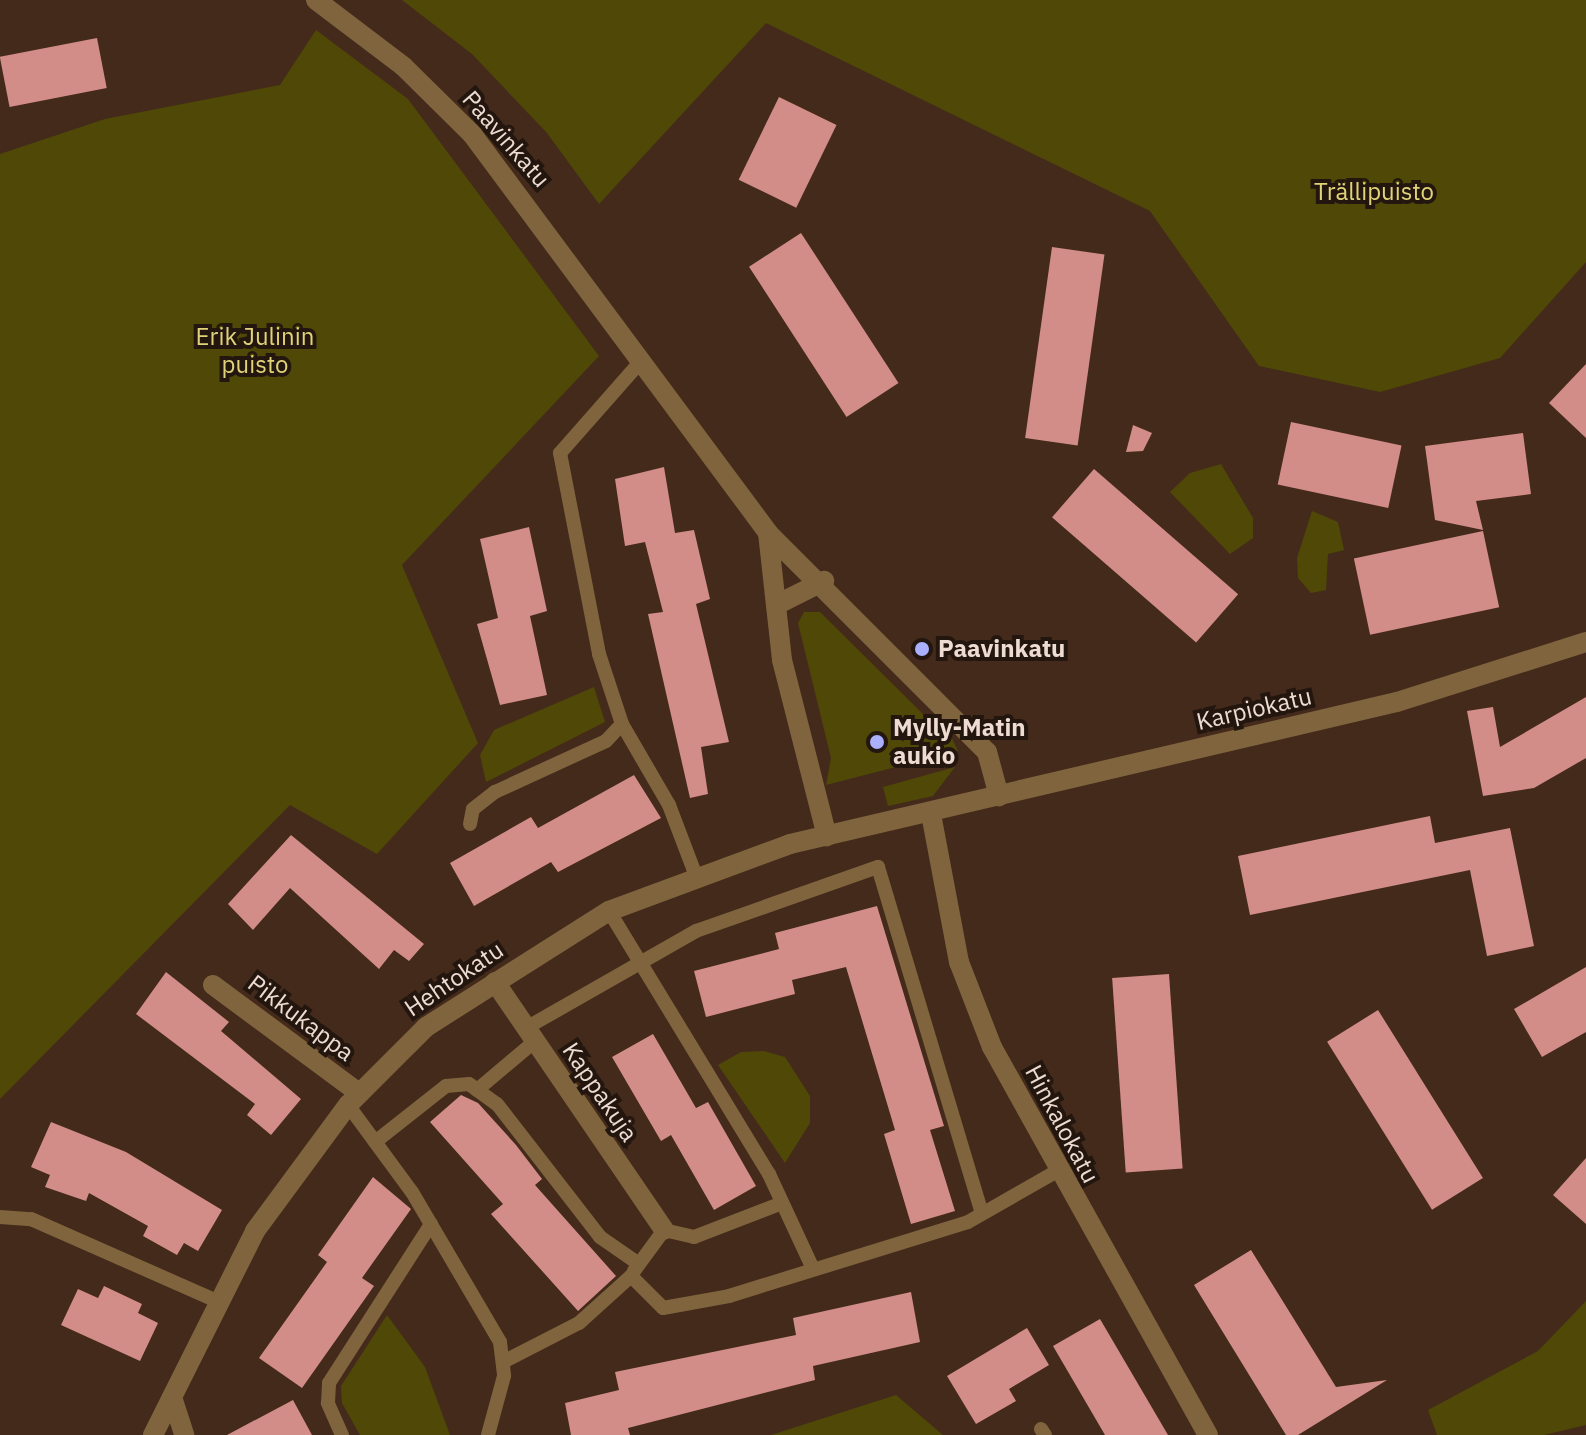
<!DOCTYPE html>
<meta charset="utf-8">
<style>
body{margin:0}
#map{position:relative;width:1586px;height:1435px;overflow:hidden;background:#442a1b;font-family:"IBM Plex Sans",sans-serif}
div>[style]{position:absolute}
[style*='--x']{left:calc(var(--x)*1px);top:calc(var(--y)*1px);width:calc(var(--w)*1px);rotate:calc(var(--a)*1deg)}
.green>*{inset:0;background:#504807}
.building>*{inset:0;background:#d28d88;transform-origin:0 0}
.lane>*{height:14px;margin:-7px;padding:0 7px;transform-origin:7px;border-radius:7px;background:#7f643d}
.street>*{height:20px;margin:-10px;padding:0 10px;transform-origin:10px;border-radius:10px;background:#7f643d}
.dots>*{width:22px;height:22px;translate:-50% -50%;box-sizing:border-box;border:4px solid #22160f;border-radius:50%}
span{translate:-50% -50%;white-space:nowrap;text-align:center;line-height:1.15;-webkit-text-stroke:8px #22160f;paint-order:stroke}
.street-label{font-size:24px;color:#eedcd3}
.park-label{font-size:24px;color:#e1d377}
.poi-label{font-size:24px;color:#eedcd3;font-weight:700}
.left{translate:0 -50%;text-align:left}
</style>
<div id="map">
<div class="green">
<i style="clip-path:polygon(402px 0,1586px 0,1586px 262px,1500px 358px,1380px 392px,1259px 366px,1150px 211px,766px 23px,599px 204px,547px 133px,472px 54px)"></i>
<i style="clip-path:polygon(316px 30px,408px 99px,599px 356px,402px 565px,478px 743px,377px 854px,290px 805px,0 1099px,0 154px,105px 119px,280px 85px)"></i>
<i style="clip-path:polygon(1221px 464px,1253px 518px,1253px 538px,1230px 554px,1170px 492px,1190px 473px)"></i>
<i style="clip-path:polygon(1312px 511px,1338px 522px,1344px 550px,1328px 554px,1326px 590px,1311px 593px,1298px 578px,1297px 558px)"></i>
<i style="clip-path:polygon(804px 612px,820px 612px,928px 719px,945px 724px,958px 751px,826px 785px,831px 758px,798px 623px)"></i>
<i style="clip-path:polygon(594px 687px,605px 722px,486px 782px,480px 755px,494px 730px)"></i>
<i style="clip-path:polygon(955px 767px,933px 796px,888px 806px,883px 787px)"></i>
<i style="clip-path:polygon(764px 1051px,785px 1057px,810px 1096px,810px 1123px,785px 1163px,718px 1065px,741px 1052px)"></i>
<i style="clip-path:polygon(1586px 1301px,1586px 1425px,1544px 1435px,1437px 1435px,1428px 1410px,1538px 1351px)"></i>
<i style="clip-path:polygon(387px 1315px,425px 1367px,450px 1435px,360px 1435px,342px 1403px,341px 1386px)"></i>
<i style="clip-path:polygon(896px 1395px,943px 1435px,771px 1435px)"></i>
</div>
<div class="building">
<i style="left:97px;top:38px;width:51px;height:99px;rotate:79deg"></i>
<i style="left:779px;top:97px;width:64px;height:92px;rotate:26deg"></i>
<i style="left:801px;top:233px;width:179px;height:62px;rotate:57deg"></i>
<i style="left:1052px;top:247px;width:53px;height:193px;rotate:8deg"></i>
<i style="clip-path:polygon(1586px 364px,1586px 438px,1549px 403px)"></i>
<i style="left:1291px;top:422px;width:113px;height:64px;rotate:12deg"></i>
<i style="clip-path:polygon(1133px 425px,1152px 433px,1143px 451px,1126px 452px)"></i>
<i style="clip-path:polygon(1523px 433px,1531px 494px,1476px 501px,1483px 530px,1435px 520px,1425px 446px)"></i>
<i style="clip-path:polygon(664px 467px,675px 533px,694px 530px,710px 599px,696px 604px,729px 742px,701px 747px,708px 794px,690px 798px,648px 614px,663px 612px,645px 542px,625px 546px,615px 479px)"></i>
<i style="left:1094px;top:469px;width:191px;height:64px;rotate:41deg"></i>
<i style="clip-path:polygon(529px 527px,547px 611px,530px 616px,547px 695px,500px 705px,477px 624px,498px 618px,480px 539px)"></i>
<i style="left:1483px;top:531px;width:78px;height:132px;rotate:78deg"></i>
<i style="clip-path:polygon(1586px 697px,1586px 758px,1534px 788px,1483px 796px,1467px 711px,1493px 707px,1500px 747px)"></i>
<i style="clip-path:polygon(634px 775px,661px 818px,558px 872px,551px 862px,474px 906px,450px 863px,531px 817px,538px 828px)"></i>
<i style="clip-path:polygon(1430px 816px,1435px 843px,1510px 828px,1534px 946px,1487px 956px,1470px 870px,1250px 915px,1238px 856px)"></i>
<i style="clip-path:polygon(291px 835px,424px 944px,409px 961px,394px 950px,379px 969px,290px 888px,253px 930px,228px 904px)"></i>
<i style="clip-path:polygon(877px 906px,944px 1126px,930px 1130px,955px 1211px,911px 1224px,884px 1134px,895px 1130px,846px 967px,792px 980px,795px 994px,706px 1017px,694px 971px,779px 949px,775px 933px)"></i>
<i style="clip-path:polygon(1586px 967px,1586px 1032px,1542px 1057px,1514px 1009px)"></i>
<i style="clip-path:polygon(166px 972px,229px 1022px,221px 1031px,301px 1099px,271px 1135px,247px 1115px,255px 1104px,136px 1014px)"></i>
<i style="left:1169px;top:974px;width:195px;height:57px;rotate:86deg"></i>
<i style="left:1378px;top:1010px;width:198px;height:60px;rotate:58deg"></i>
<i style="clip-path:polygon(653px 1034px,696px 1108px,708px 1102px,756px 1186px,714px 1210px,671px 1135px,661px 1141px,612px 1057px)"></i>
<i style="clip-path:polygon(461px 1095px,478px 1103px,516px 1145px,542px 1179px,535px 1185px,616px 1276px,578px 1311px,491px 1214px,503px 1204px,430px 1122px)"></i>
<i style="clip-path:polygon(51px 1122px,126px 1152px,222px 1210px,198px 1251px,184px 1243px,177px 1255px,143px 1236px,148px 1226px,89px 1193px,86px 1201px,45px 1187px,50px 1175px,31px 1167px)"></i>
<i style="clip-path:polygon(1586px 1158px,1586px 1224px,1553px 1195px)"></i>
<i style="clip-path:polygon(373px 1177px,411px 1209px,362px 1278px,374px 1286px,302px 1388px,259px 1358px,327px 1262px,318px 1255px)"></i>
<i style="clip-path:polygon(1251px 1250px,1336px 1387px,1387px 1380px,1298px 1435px,1286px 1435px,1194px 1285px)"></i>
<i style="clip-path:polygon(104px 1286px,142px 1304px,138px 1313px,158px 1323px,140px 1361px,61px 1325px,78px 1289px,98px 1298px)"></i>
<i style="clip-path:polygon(911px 1292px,920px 1342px,813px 1366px,815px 1380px,628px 1428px,630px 1435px,571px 1435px,565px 1403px,619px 1390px,615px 1372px,796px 1335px,793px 1318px)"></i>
<i style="clip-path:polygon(1100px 1319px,1168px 1435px,1105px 1435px,1053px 1346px)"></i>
<i style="clip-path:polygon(1027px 1328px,1049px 1365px,1009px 1389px,1016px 1401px,976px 1424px,947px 1376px)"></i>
<i style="clip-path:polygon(293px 1400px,312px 1435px,227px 1435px)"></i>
</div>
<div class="lane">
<i style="--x:642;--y:360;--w:124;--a:131.4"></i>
<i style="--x:560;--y:453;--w:205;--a:79"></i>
<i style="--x:599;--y:654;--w:74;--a:71.8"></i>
<i style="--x:622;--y:724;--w:94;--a:59.9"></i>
<i style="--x:669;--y:805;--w:76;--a:69.2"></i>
<i style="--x:470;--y:824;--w:15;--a:-79"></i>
<i style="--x:473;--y:809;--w:28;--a:-38"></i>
<i style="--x:495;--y:792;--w:122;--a:-24.7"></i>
<i style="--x:606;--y:741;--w:23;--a:-47"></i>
<i style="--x:609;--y:911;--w:308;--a:58.7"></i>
<i style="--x:769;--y:1174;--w:105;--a:65.1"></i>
<i style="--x:526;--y:1028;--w:196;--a:-29.7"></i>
<i style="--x:696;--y:931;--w:193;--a:-19.4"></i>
<i style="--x:878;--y:867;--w:361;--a:73.3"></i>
<i style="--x:477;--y:1090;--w:75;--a:-40.1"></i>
<i style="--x:348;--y:1105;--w:108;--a:53.7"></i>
<i style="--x:412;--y:1192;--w:174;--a:59.6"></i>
<i style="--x:500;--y:1342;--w:34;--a:83"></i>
<i style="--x:504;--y:1376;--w:61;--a:105.2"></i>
<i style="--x:375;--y:1142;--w:90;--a:-38.3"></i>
<i style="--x:446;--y:1086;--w:23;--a:-5"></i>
<i style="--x:469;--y:1084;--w:34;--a:36"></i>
<i style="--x:497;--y:1104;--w:168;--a:52.2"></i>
<i style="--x:600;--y:1237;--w:47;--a:34.7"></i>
<i style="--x:0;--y:1217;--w:31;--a:4"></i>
<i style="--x:31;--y:1219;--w:201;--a:23.8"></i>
<i style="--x:634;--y:1271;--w:51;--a:-53.8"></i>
<i style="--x:664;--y:1230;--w:31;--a:13"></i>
<i style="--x:694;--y:1237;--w:94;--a:-21.1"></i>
<i style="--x:503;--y:1362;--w:85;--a:-27.2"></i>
<i style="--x:579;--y:1323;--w:70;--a:-42.1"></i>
<i style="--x:631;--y:1276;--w:45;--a:45"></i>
<i style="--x:663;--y:1308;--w:67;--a:-10.3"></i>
<i style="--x:729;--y:1296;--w:250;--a:-17.2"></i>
<i style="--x:968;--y:1222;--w:103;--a:-29.8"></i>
<i style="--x:1041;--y:1429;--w:7;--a:56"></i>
<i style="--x:342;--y:1435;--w:35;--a:-114"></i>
<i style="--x:328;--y:1403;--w:20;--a:-87"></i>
<i style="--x:329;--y:1383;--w:189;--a:-57.3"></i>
</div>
<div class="street">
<i style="--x:316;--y:0;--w:109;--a:37.2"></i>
<i style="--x:403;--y:66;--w:97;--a:44.6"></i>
<i style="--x:472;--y:134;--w:497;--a:53.4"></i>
<i style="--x:768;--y:533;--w:310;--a:45"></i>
<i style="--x:987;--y:752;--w:46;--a:74.7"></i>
<i style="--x:768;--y:533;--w:128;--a:83.7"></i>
<i style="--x:782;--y:660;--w:182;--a:75.7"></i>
<i style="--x:776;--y:605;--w:54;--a:-26.6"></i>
<i style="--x:931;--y:814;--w:151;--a:79.3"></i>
<i style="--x:959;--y:962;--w:91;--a:68.8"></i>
<i style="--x:992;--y:1047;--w:444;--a:60.9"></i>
<i style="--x:495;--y:982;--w:300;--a:55.7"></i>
<i style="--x:213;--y:985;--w:182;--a:36.5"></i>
<i style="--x:172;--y:1397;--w:40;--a:72"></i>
<i style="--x:153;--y:1435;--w:228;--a:-63.4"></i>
<i style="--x:255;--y:1231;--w:157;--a:-53.6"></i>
<i style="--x:348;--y:1105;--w:110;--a:-45"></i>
<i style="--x:426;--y:1027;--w:217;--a:-32.4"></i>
<i style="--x:609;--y:911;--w:193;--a:-20.3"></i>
<i style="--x:790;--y:844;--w:623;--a:-13.17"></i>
<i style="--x:1397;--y:702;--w:198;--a:-17.6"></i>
</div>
<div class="dots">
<i style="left:922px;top:649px;background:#aab0fb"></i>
<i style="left:877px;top:742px;background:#aab0fb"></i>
</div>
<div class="street-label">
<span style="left:506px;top:139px;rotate:49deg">Paavinkatu</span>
<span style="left:1254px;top:709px;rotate:-13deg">Karpiokatu</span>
<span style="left:454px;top:979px;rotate:-34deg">Hehtokatu</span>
<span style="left:301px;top:1018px;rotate:37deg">Pikkukappa</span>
<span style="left:600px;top:1092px;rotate:56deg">Kappakuja</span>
<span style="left:1062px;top:1124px;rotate:62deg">Hinkalokatu</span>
</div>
<div class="park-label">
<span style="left:1374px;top:192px">Trällipuisto</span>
<span style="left:255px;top:351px">Erik Julinin<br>puisto</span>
</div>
<div class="poi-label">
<span class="left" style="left:938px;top:649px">Paavinkatu</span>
<span class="left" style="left:893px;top:742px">Mylly-Matin<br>aukio</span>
</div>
</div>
